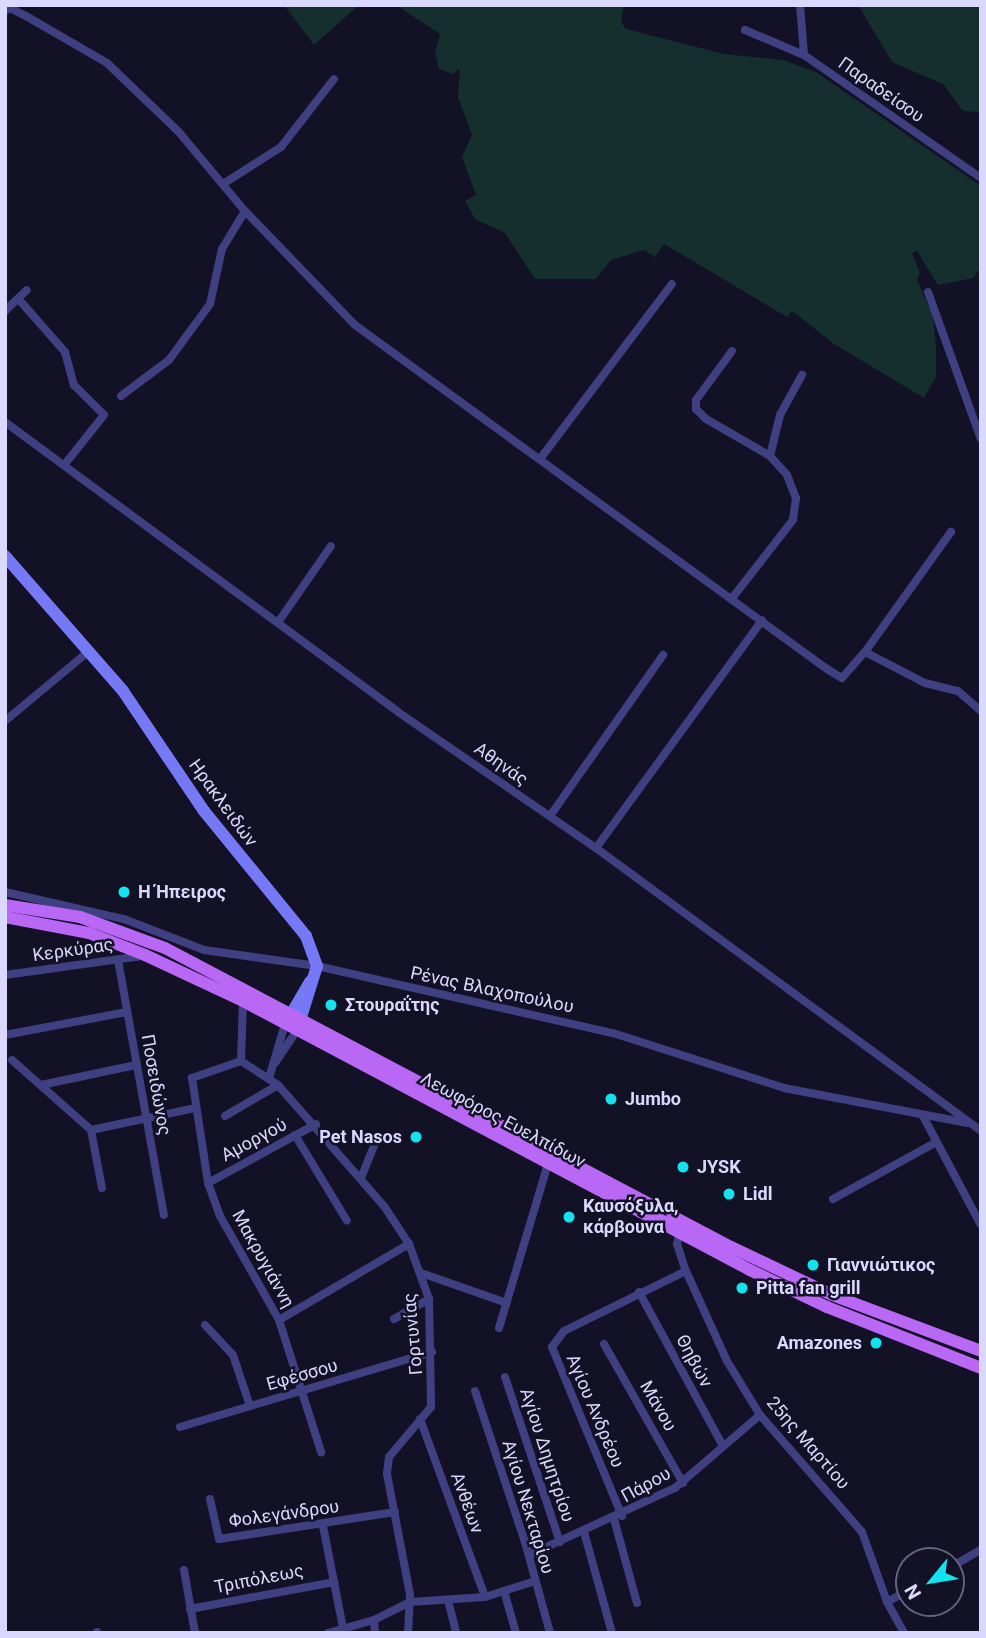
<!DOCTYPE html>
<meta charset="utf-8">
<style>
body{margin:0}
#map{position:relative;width:986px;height:1638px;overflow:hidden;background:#131126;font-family:Roboto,sans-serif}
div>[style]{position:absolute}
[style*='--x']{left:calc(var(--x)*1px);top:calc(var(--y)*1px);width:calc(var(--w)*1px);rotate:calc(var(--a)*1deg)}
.green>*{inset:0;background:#142f2d}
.street>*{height:8px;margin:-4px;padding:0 4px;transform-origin:4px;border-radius:4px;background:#3f4081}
.secondary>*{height:12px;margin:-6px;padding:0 6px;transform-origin:6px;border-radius:6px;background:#7679f6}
.primary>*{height:12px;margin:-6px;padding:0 6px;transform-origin:6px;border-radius:6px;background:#b967f5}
.dots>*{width:19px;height:19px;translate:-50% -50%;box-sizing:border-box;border:4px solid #131126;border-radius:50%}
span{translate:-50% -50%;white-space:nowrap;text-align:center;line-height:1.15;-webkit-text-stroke:5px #131126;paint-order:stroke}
.street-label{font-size:18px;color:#dad8fc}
.poi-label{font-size:18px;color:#dad8fc;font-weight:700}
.left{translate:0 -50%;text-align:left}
.right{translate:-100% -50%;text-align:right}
.frame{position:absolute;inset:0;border:7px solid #dad8fc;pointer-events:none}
.north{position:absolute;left:895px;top:1547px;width:70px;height:70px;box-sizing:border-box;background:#131126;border:2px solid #63617c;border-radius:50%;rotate:240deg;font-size:19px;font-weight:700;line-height:28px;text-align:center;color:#dad8fc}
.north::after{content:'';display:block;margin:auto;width:24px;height:32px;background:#12e3ef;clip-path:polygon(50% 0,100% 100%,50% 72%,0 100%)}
</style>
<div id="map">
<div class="green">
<i style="clip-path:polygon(284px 5px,359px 5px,314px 45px)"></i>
<i style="clip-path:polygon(396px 5px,624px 5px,621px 22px,626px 29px,724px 54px,783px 60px,816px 72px,981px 186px,981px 267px,973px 278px,938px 285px,917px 251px,912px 253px,920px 273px,917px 280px,933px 316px,936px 347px,936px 377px,924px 398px,834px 344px,792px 311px,787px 317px,664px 244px,655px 257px,644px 250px,611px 260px,596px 279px,535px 279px,505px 233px,475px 219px,465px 201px,476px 195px,462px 157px,472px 135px,458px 97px,460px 69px,452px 74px,439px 69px,435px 53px,440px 34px)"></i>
<i style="clip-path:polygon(858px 5px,981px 5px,981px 112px,963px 111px,943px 84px,892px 62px)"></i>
</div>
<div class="street">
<i style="--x:800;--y:5;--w:50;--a:85.4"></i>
<i style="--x:804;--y:55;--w:216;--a:34.8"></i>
<i style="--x:5;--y:11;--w:6;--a:-31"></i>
<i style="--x:10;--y:8;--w:18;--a:27"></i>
<i style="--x:26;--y:16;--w:94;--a:30.1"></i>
<i style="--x:107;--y:63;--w:98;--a:43.8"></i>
<i style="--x:178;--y:131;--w:104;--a:50.1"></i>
<i style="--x:245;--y:211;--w:158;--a:46"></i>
<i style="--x:355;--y:325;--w:584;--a:36.09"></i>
<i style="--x:827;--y:669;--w:17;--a:31"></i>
<i style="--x:842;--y:678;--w:35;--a:-49"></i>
<i style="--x:865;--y:652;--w:68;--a:27.3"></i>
<i style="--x:925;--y:683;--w:34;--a:14"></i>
<i style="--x:958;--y:691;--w:30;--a:41"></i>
<i style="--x:745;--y:30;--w:64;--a:23"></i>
<i style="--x:223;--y:184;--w:69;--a:-32.5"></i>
<i style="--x:281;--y:147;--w:86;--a:-52.1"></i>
<i style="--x:928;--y:292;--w:156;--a:70.2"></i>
<i style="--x:22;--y:303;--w:65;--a:48.7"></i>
<i style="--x:65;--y:352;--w:34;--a:75"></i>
<i style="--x:74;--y:385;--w:42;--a:45"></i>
<i style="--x:104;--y:415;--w:63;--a:128.5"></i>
<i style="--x:5;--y:311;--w:30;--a:-44"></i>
<i style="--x:732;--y:351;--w:61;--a:126.3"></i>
<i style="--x:696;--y:400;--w:9;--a:90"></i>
<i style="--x:696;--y:409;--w:14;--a:45"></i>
<i style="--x:706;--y:419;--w:74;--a:30"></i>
<i style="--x:770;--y:456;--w:25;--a:48"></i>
<i style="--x:787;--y:475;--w:25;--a:69"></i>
<i style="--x:796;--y:498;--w:22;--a:98"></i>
<i style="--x:793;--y:520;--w:98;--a:127.9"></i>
<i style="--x:121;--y:396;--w:60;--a:-36.9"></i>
<i style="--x:169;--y:360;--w:69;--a:-53.8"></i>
<i style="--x:210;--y:304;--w:56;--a:-77.7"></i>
<i style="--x:222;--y:249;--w:44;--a:-58.8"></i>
<i style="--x:5;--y:422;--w:488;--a:36.4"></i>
<i style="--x:398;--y:712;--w:240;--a:34.5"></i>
<i style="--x:596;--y:848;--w:478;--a:36.3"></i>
<i style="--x:770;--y:456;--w:42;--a:-76.3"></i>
<i style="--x:780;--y:415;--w:46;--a:-61.2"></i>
<i style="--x:540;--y:459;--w:219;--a:-53"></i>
<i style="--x:279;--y:621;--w:91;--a:-55.3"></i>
<i style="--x:865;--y:652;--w:148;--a:-54.4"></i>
<i style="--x:5;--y:721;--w:109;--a:-39.8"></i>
<i style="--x:550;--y:816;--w:197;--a:-54.9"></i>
<i style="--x:596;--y:848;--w:282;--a:-53.9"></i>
<i style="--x:5;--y:892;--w:122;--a:12.8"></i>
<i style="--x:124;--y:919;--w:86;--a:21.2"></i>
<i style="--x:204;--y:950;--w:114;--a:8.1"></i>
<i style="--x:317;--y:966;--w:303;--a:12.8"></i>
<i style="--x:613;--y:1033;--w:180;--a:17.8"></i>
<i style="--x:784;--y:1088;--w:187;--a:10.8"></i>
<i style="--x:118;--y:960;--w:259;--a:79.8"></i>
<i style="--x:5;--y:975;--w:138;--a:-7.9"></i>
<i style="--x:243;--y:1001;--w:60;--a:91.9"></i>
<i style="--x:241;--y:1061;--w:44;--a:33"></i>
<i style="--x:278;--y:1085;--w:161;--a:48.8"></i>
<i style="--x:384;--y:1206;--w:45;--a:56.7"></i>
<i style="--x:409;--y:1244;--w:59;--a:70"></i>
<i style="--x:429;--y:1299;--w:108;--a:88.9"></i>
<i style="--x:431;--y:1407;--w:65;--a:130"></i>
<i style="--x:389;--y:1457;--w:17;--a:97"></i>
<i style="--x:387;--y:1474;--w:123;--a:79.2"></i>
<i style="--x:410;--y:1595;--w:38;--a:93"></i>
<i style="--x:5;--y:1035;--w:124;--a:-10.7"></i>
<i style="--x:12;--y:1060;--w:106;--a:41.5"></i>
<i style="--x:91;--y:1130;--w:106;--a:-11.9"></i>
<i style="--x:241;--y:1061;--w:52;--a:160.9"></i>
<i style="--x:192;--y:1078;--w:106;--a:81.3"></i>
<i style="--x:208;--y:1183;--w:35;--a:70"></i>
<i style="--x:220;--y:1216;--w:120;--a:60.4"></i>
<i style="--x:279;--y:1320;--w:139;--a:72.3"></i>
<i style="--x:275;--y:1063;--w:40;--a:-56"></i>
<i style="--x:269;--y:1078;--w:56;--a:-73.5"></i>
<i style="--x:41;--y:1085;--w:97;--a:-11.9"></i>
<i style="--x:225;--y:1116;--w:61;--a:-30.3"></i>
<i style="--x:923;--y:1116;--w:123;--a:62"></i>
<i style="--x:91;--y:1130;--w:59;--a:79.3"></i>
<i style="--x:295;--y:1135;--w:100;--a:58.8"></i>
<i style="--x:361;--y:1178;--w:38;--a:-68"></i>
<i style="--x:208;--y:1183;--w:123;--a:-28.6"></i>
<i style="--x:833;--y:1199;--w:116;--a:-28.8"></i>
<i style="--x:680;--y:1232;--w:12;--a:104"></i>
<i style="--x:677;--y:1244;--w:28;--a:72"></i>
<i style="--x:686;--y:1271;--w:99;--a:65.5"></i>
<i style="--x:727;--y:1361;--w:63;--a:58.6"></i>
<i style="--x:760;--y:1415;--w:155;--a:48.9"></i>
<i style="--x:862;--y:1532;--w:74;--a:70.3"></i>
<i style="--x:887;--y:1602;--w:35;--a:61"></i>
<i style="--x:421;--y:1273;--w:91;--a:19.2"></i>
<i style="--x:639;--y:1292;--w:173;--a:61.4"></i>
<i style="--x:394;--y:1319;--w:40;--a:-29.7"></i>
<i style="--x:279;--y:1320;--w:151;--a:-30.3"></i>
<i style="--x:205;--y:1325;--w:41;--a:47"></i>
<i style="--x:233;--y:1355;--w:54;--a:71.6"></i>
<i style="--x:499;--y:1328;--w:171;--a:-73.4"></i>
<i style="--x:604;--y:1344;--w:160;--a:60.4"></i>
<i style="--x:505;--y:1377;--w:174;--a:71.6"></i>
<i style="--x:475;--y:1391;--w:159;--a:71.7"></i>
<i style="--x:525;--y:1542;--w:94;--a:74.6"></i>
<i style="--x:420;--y:1419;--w:189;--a:69.9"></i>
<i style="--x:180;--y:1427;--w:263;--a:-16.6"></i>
<i style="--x:210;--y:1499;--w:41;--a:77.3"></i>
<i style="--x:219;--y:1539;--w:178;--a:-8.7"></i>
<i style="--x:622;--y:1516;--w:183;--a:-112.5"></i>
<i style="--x:552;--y:1347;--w:20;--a:-53"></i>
<i style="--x:564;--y:1331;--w:136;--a:-26.2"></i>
<i style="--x:614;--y:1519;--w:87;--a:74.7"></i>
<i style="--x:323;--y:1526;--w:104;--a:78.9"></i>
<i style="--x:584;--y:1532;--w:105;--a:74.5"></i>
<i style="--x:529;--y:1555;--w:161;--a:-24.7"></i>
<i style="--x:675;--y:1488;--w:112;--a:-40.7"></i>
<i style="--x:951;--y:1567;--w:34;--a:-30"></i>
<i style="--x:184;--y:1570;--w:64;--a:80.1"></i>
<i style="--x:504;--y:1591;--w:44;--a:74.1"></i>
<i style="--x:448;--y:1600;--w:34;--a:76"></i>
<i style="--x:887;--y:1602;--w:25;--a:-29"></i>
<i style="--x:190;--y:1609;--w:147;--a:-10.6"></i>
<i style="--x:374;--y:1620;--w:13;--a:86"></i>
<i style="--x:97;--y:1632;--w:1;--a:90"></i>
<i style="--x:328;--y:1633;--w:48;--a:-15.8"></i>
<i style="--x:374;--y:1620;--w:40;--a:-26.6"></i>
<i style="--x:410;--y:1602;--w:75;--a:-3.8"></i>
<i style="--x:485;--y:1597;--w:52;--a:-17.7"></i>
</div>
<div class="secondary">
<i style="--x:5;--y:556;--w:179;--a:48.8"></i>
<i style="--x:123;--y:691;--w:145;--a:56"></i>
<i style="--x:204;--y:811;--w:161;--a:50.8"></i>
<i style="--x:306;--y:936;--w:32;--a:70"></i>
<i style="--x:317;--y:966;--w:67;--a:107.4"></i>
<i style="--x:286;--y:1023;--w:48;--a:-59.7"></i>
</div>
<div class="primary">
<i style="--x:5;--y:905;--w:76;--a:9.1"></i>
<i style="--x:80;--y:917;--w:90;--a:20"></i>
<i style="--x:165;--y:948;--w:640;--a:27.85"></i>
<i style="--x:731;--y:1247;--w:112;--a:25.4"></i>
<i style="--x:832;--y:1295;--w:159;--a:20.6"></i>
<i style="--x:5;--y:917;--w:86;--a:10.8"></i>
<i style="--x:89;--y:933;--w:60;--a:21.4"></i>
<i style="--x:145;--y:955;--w:108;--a:25.1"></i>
<i style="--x:243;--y:1001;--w:574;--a:27.95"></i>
<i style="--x:750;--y:1270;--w:85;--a:25.7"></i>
<i style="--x:827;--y:1307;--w:166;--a:21.6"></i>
</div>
<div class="dots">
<i style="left:124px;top:892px;background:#12e3ef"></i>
<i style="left:331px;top:1005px;background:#12e3ef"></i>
<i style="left:611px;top:1099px;background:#12e3ef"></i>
<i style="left:416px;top:1137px;background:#12e3ef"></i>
<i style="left:683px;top:1167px;background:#12e3ef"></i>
<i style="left:729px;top:1194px;background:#12e3ef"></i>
<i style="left:569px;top:1217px;background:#12e3ef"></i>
<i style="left:813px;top:1265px;background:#12e3ef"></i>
<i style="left:742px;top:1288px;background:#12e3ef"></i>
<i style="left:876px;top:1343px;background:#12e3ef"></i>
</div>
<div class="street-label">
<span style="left:881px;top:90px;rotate:35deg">Παραδείσου</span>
<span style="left:501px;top:764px;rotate:35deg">Αθηνάς</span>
<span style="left:223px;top:803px;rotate:54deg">Ηρακλειδών</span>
<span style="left:73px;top:950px;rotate:-8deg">Κερκύρας</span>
<span style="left:492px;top:990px;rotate:12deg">Ρένας Βλαχοπούλου</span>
<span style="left:156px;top:1085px;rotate:80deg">Ποσειδώνος</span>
<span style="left:503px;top:1120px;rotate:28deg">Λεωφόρος Ευελπίδων</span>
<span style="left:254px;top:1140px;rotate:-28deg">Αμοργού</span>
<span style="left:263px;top:1259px;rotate:61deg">Μακρυγιάννη</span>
<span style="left:413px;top:1334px;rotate:-95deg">Γορτυνίας</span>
<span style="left:694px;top:1361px;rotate:62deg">Θηβών</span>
<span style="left:302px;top:1375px;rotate:-16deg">Εφέσσου</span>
<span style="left:658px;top:1406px;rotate:60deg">Μάνου</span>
<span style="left:595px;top:1411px;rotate:67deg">Αγίου Ανδρέου</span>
<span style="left:808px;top:1443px;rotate:49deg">25ης Μαρτίου</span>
<span style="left:547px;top:1455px;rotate:72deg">Αγίου Δημητρίου</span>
<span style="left:646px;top:1485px;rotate:-29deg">Πάρου</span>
<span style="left:467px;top:1503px;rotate:70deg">Ανθέων</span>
<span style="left:528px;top:1507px;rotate:73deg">Αγίου Νεκταρίου</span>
<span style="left:284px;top:1514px;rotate:-8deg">Φολεγάνδρου</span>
<span style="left:259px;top:1579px;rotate:-11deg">Τριπόλεως</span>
</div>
<div class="poi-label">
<span class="left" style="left:138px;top:892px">Η Ήπειρος</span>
<span class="left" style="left:345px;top:1005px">Στουραΐτης</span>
<span class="left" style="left:625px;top:1099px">Jumbo</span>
<span class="right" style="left:402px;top:1137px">Pet Nasos</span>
<span class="left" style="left:697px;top:1167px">JYSK</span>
<span class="left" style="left:743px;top:1194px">Lidl</span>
<span class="left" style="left:583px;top:1217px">Καυσόξυλα,<br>κάρβουνα</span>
<span class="left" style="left:827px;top:1265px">Γιαννιώτικος</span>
<span class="left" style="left:756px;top:1288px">Pitta fan grill</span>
<span class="right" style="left:862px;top:1343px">Amazones</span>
</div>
<div class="frame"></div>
<div class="north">N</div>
</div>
